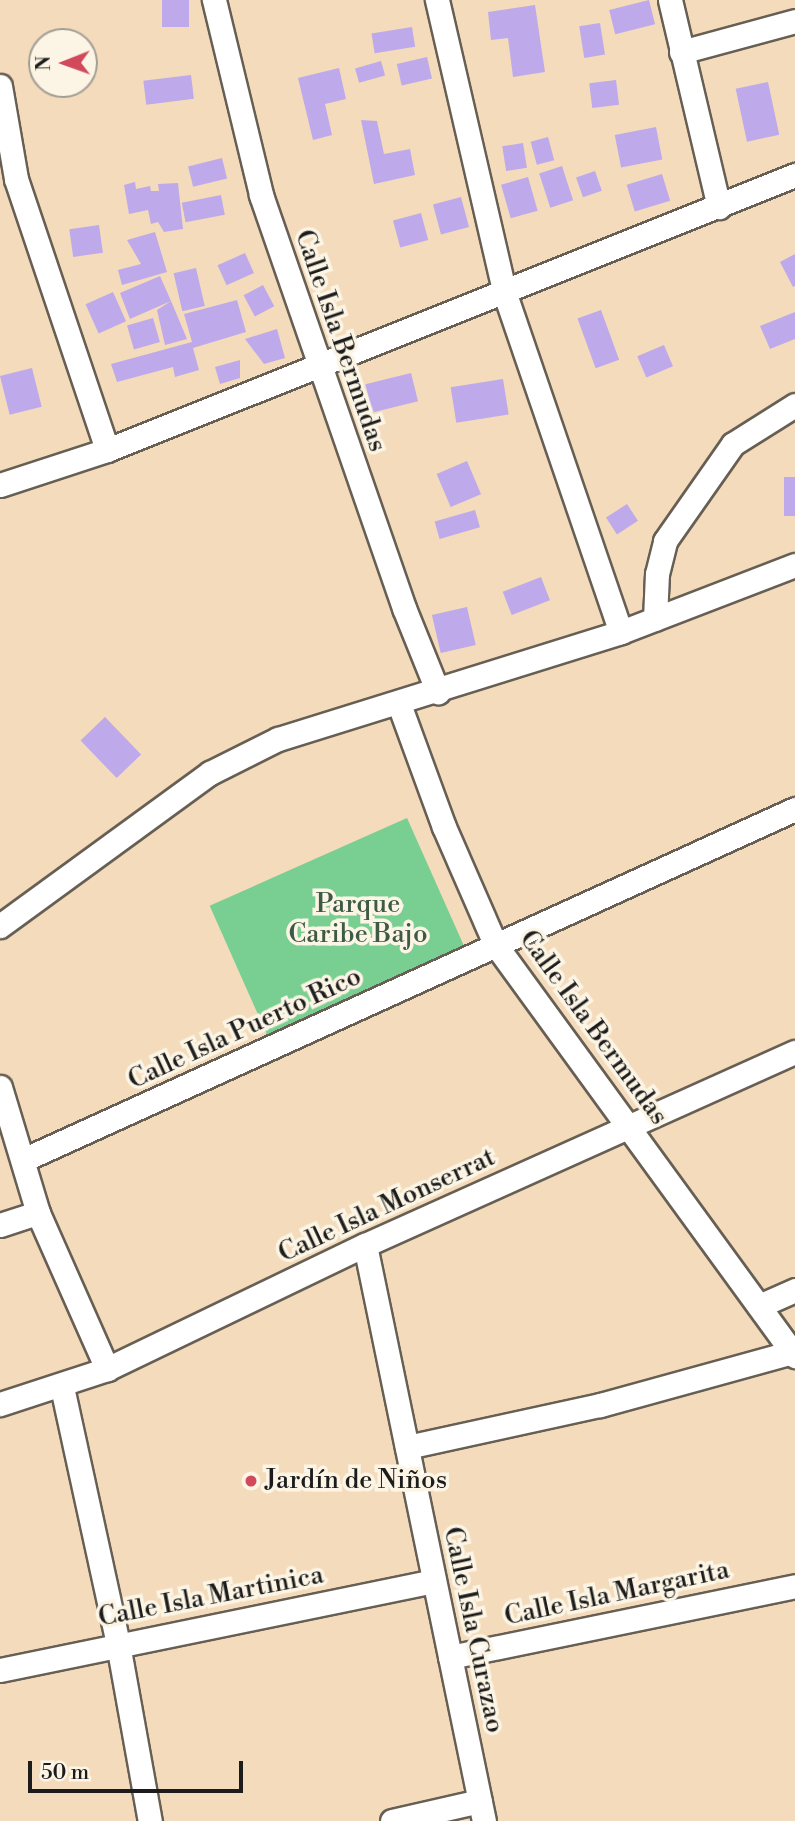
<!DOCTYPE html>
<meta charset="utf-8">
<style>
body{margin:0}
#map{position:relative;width:795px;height:1821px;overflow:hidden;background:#f3dbbb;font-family:"Libre Bodoni",serif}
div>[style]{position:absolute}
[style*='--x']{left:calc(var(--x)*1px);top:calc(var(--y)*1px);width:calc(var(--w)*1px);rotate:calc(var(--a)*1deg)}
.green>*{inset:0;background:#79ce91;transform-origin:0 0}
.building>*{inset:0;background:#beaaea;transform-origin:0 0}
.roads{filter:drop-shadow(2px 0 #675f54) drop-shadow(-2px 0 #675f54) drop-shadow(0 2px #675f54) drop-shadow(0 -2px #675f54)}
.street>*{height:23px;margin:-11.5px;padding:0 11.5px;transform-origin:11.5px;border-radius:11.5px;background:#fff}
.dots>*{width:19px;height:19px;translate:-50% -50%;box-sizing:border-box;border:4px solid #fcf5e5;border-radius:50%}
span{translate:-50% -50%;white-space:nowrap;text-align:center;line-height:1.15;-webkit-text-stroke:7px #fcf5e5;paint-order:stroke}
.street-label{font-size:26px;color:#1c1c1c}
.park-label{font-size:26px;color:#3d5a45}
.poi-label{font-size:26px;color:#1c1c1c}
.left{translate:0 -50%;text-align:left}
.north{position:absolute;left:28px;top:28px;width:70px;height:70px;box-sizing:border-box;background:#fcf5e5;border:2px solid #a29e95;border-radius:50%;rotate:269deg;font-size:19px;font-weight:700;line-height:28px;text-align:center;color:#1c1c1c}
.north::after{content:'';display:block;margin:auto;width:24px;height:32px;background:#d1495b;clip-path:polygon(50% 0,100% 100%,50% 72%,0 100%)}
.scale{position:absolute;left:28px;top:1761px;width:215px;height:32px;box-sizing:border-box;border:4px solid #1c1c1c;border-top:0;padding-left:9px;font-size:21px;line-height:24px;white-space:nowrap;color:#1c1c1c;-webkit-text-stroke:5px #fcf5e5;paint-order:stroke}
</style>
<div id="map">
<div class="green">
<i style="left:407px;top:818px;width:141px;height:216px;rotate:66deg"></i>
</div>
<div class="building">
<i style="left:162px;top:0;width:27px;height:27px"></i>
<i style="left:649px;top:0;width:25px;height:41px;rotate:76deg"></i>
<i style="clip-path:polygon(535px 5px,545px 72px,513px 77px,508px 38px,491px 40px,488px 12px)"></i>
<i style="left:600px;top:23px;width:32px;height:21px;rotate:81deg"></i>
<i style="left:412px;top:27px;width:20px;height:41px;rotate:81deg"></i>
<i style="left:427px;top:57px;width:22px;height:31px;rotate:77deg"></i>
<i style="left:381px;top:61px;width:15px;height:27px;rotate:74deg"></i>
<i style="clip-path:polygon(339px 68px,346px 99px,325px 104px,332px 135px,313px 140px,298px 78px)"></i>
<i style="left:191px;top:75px;width:24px;height:48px;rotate:83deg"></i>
<i style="left:616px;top:80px;width:25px;height:27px;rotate:83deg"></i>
<i style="left:768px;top:82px;width:54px;height:33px;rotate:78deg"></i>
<i style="clip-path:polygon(361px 120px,377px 121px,384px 154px,410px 149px,415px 175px,374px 184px)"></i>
<i style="left:656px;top:127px;width:33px;height:42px;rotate:79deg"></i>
<i style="left:548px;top:137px;width:24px;height:18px;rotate:75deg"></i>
<i style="left:523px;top:143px;width:25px;height:21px;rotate:81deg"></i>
<i style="left:222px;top:158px;width:21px;height:35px;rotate:76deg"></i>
<i style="left:562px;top:166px;width:36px;height:24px;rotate:72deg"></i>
<i style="left:595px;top:171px;width:21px;height:20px;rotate:71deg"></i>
<i style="left:662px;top:174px;width:28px;height:37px;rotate:73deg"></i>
<i style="left:528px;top:177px;width:35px;height:28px;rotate:74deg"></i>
<i style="clip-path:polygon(135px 182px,136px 189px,150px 186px,151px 191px,159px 191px,158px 184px,178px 183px,183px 229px,164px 232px,158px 222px,151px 224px,148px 210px,129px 214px,124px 185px)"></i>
<i style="left:221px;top:195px;width:20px;height:40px;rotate:79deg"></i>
<i style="left:461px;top:197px;width:31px;height:29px;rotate:75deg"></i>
<i style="left:421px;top:213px;width:28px;height:29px;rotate:75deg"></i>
<i style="left:99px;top:225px;width:28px;height:30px;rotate:82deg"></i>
<i style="clip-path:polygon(155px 232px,167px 272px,122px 285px,118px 270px,141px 264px,127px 240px)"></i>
<i style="left:245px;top:253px;width:22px;height:30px;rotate:66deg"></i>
<i style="clip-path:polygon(795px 254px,795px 286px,793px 287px,780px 262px)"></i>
<i style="left:196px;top:268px;width:39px;height:23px;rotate:77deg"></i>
<i style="clip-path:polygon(160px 276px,171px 301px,187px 339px,165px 345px,157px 310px,171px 301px,130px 319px,120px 293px)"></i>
<i style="left:263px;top:285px;width:24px;height:22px;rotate:62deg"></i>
<i style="left:113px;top:292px;width:32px;height:30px;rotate:66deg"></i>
<i style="clip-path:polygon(237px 300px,246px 332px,193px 348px,199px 370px,175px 377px,173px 367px,117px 382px,111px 364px,192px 342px,184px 314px)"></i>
<i style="left:601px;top:310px;width:53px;height:25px;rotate:70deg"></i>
<i style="clip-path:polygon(795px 312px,795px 339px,770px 349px,760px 326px)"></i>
<i style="left:153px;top:318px;width:25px;height:27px;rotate:74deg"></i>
<i style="clip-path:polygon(277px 329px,285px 358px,264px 364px,245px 339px)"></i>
<i style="left:664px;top:345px;width:23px;height:29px;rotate:67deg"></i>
<i style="clip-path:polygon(240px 360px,240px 378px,220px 384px,215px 367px)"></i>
<i style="left:32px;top:368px;width:40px;height:33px;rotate:76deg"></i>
<i style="left:411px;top:373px;width:29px;height:47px;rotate:76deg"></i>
<i style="left:503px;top:379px;width:36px;height:53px;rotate:81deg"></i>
<i style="left:467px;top:461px;width:36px;height:33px;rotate:67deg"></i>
<i style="left:795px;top:477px;width:39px;height:11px;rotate:90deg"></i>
<i style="left:627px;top:504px;width:20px;height:25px;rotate:57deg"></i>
<i style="left:475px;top:510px;width:18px;height:42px;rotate:74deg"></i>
<i style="left:541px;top:577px;width:25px;height:41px;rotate:69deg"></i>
<i style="left:467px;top:607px;width:39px;height:36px;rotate:77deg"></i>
<i style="left:105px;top:717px;width:52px;height:34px;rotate:46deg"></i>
</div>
<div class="roads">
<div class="street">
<i style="--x:214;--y:0;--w:201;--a:76.4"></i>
<i style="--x:261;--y:195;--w:437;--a:70.9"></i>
<i style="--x:404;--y:608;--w:91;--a:68"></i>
<i style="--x:437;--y:0;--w:302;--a:77"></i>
<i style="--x:505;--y:294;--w:357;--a:71.1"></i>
<i style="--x:670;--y:0;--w:213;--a:76.7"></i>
<i style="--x:681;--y:52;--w:118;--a:-15.2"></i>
<i style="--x:0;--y:86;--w:94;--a:80.2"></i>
<i style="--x:16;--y:179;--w:286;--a:71.4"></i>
<i style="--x:0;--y:485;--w:113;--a:-18.1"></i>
<i style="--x:107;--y:450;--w:741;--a:-21.79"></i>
<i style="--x:655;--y:619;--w:45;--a:-87.5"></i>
<i style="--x:657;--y:574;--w:34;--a:-76"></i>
<i style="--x:665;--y:541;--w:118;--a:-55"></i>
<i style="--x:733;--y:444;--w:73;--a:-32.2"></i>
<i style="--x:399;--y:704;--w:131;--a:69.9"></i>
<i style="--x:444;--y:827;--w:128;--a:66.4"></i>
<i style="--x:495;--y:944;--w:510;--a:53.94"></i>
<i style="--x:0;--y:926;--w:260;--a:-36.1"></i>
<i style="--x:210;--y:773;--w:76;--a:-26.6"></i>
<i style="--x:278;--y:739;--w:359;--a:-17.3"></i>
<i style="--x:621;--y:632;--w:186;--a:-21.1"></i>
<i style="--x:0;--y:1087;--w:132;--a:73.2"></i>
<i style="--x:38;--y:1213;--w:171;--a:66.1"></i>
<i style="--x:23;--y:1160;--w:848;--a:-24.45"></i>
<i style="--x:0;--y:1225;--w:40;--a:-18"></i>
<i style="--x:365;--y:1245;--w:588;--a:78.33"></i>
<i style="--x:759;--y:1306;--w:39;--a:-24"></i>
<i style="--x:62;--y:1387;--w:263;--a:77.7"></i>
<i style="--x:118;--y:1644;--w:180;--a:79.8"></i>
<i style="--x:0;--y:1404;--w:113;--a:-18.1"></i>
<i style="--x:107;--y:1369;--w:286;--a:-25.7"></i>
<i style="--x:365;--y:1245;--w:471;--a:-24.2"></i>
<i style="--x:407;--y:1447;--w:198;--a:-12.3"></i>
<i style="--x:600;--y:1405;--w:200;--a:-15.4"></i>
<i style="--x:450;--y:1657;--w:352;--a:-11.6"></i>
<i style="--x:0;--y:1670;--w:443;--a:-11.6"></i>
<i style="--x:392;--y:1821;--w:90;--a:-12.8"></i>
</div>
</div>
<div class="dots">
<i style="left:251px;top:1481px;background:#d1495b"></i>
</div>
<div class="street-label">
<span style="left:340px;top:341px;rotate:71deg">Calle Isla Bermudas</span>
<span style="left:593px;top:1028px;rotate:54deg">Calle Isla Bermudas</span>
<span style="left:245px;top:1029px;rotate:-25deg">Calle Isla Puerto Rico</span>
<span style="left:387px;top:1206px;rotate:-25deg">Calle Isla Monserrat</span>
<span style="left:617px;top:1594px;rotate:-12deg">Calle Isla Margarita</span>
<span style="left:211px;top:1597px;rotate:-11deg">Calle Isla Martinica</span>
<span style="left:473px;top:1630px;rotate:78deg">Calle Isla Curazao</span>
</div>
<div class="park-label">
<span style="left:358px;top:920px">Parque<br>Caribe Bajo</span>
</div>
<div class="poi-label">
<span class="left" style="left:265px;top:1481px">Jardín de Niños</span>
</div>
<div class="north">N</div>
<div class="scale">50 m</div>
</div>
